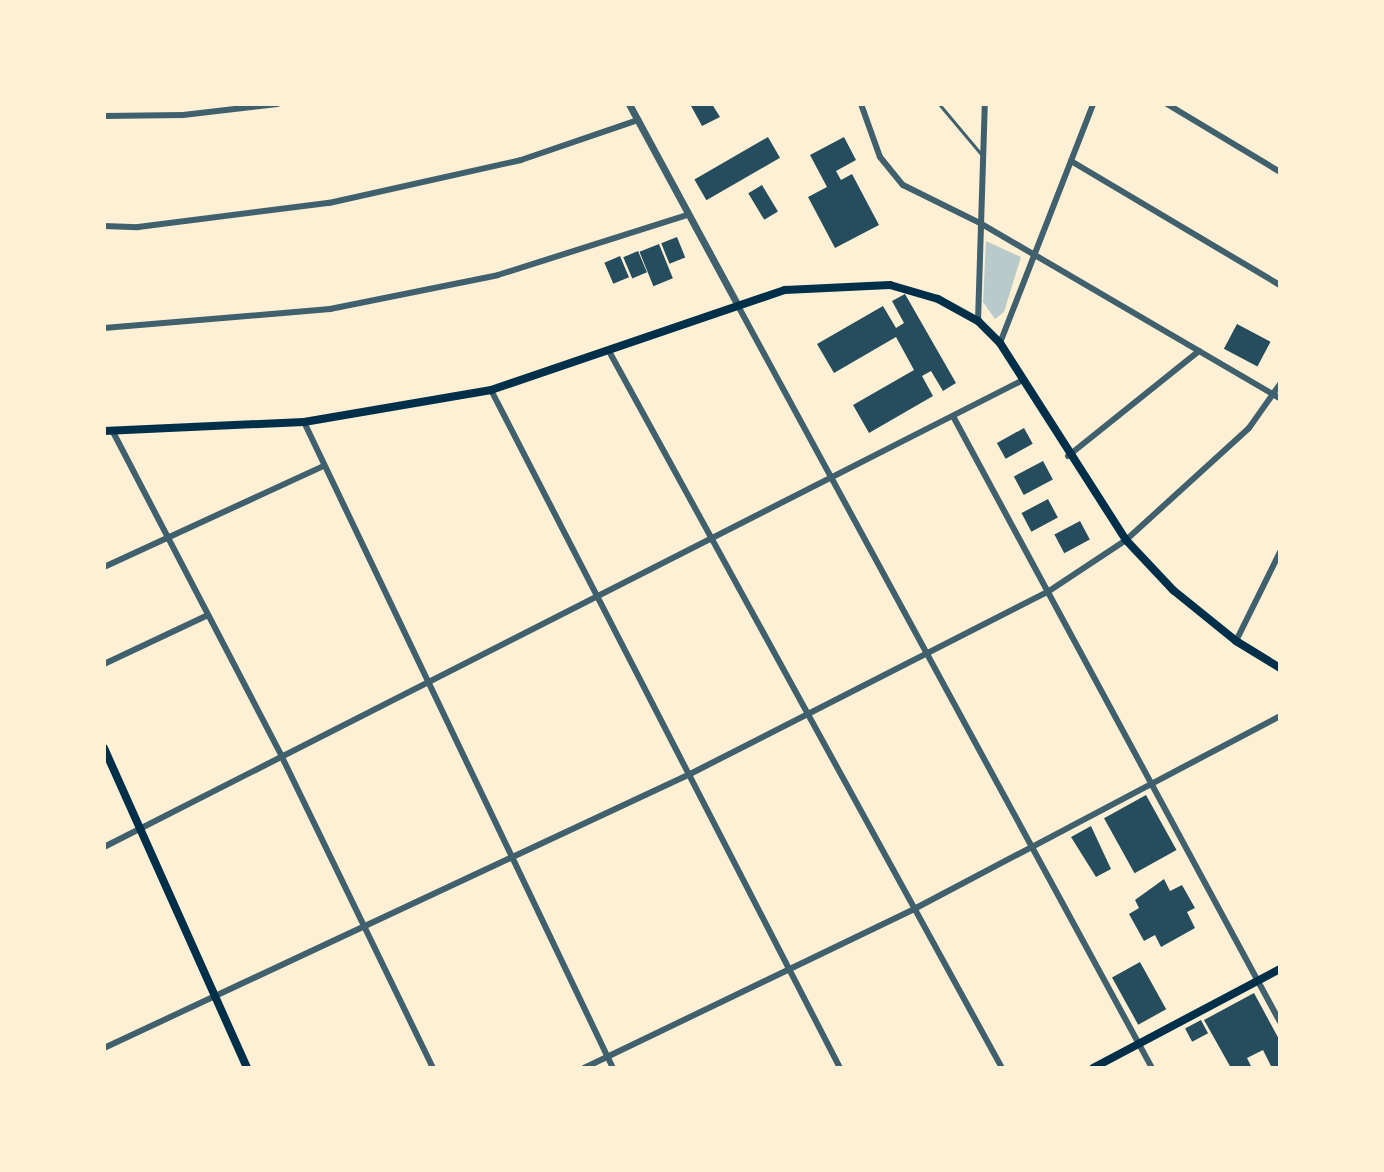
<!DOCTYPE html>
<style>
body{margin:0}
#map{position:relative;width:1384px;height:1172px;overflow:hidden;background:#fdf0d5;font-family:Mulish,sans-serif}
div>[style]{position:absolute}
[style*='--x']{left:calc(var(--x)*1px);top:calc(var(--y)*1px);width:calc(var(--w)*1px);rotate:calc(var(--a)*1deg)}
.green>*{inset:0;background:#b9caca}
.building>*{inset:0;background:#264d5e;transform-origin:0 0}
.service>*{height:3px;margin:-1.5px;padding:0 1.5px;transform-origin:1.5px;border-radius:1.5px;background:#3f606c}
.minor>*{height:6px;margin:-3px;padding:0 3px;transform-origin:3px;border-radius:3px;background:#3f606c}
.tertiary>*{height:7px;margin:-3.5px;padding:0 3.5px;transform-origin:3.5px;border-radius:3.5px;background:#3f606c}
.secondary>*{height:8px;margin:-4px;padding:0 4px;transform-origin:4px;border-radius:4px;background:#003049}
span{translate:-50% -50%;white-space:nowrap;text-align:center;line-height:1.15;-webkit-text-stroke:6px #fdf0d5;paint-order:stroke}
.frame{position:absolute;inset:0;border:106px solid #fdf0d5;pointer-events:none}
</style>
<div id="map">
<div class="green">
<i style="clip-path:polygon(986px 241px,1021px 257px,1004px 312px,995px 319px,983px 302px)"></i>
</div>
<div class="building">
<i style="clip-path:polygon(690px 104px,712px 104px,720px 117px,702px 126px)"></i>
<i style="left:768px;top:137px;width:24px;height:85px;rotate:60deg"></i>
<i style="clip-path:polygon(844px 137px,856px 160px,836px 171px,841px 180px,852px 174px,879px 225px,835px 248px,808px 197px,827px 187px,810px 155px)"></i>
<i style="left:762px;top:185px;width:31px;height:16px;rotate:59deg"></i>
<i style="left:677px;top:237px;width:22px;height:17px;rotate:68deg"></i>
<i style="left:659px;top:244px;width:37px;height:21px;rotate:68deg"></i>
<i style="left:638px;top:251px;width:23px;height:16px;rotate:67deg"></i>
<i style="left:620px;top:256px;width:23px;height:17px;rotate:67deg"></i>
<i style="clip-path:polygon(905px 294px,956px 383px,943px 391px,931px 371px,922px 376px,933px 396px,869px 433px,853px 405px,914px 370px,896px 337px,834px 373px,817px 344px,883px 306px,896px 328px,904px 323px,892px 301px)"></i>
<i style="left:1237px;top:324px;width:38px;height:28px;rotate:28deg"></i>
<i style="left:1024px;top:428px;width:18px;height:31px;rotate:61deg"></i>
<i style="left:1043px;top:461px;width:21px;height:33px;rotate:62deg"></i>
<i style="left:1048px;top:499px;width:21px;height:30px;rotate:62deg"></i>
<i style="left:1080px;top:521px;width:21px;height:29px;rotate:62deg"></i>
<i style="left:1146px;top:795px;width:63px;height:48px;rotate:61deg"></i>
<i style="clip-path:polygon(1091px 826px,1111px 869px,1096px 877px,1071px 837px)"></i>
<i style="clip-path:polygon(1164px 879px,1170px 891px,1182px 885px,1195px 908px,1187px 912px,1195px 928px,1161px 947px,1155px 935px,1144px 941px,1129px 914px,1139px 908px,1135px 900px)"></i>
<i style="left:1140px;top:962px;width:54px;height:32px;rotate:61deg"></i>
<i style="clip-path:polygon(1254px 993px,1280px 1041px,1280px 1068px,1272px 1068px,1263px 1050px,1247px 1058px,1252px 1068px,1231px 1068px,1204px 1020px)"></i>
<i style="left:1201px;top:1020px;width:15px;height:18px;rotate:62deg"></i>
</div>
<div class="service">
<i style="--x:939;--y:104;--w:65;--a:50"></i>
</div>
<div class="minor">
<i style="--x:861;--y:104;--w:56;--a:70.3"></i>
<i style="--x:880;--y:157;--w:36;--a:51"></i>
<i style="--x:903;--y:185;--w:86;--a:26.3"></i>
<i style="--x:980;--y:223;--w:347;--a:30.3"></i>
<i style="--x:1167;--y:104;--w:132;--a:31"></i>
<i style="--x:104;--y:116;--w:79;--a:-0.7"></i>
<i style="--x:183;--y:115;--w:95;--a:-6.7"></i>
<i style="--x:1071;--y:161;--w:243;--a:30.7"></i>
<i style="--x:104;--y:226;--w:34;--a:2"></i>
<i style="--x:138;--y:227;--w:193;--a:-7.2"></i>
<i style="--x:329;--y:203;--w:197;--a:-12.6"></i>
<i style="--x:521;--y:160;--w:124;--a:-18.9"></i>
<i style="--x:737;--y:304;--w:869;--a:61.49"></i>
<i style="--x:978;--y:321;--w:217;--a:-88.2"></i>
<i style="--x:104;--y:328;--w:227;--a:-4.8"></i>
<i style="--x:330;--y:309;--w:171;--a:-11.4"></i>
<i style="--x:498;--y:275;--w:198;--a:-17.6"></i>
<i style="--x:1000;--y:343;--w:256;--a:-68.7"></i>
<i style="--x:610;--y:353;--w:815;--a:61.27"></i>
<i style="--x:491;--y:390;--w:763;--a:62.76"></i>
<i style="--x:954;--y:418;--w:686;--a:61.64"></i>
<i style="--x:304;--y:422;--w:716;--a:64.44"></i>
<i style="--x:112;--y:430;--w:366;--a:62.5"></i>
<i style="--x:281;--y:755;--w:348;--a:64.1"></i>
<i style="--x:1068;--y:456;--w:168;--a:-38.7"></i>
<i style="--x:104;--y:567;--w:242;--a:-24.7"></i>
<i style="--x:1236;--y:641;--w:99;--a:-63.7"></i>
<i style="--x:104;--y:664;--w:115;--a:-25.2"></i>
<i style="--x:104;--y:847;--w:1031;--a:-26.94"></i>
<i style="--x:104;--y:1048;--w:647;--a:-25.06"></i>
<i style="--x:690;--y:774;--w:399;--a:-27"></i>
<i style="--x:1046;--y:593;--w:96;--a:-33.5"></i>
<i style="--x:1126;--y:540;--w:166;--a:-42.3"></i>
<i style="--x:1249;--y:428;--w:54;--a:-54.8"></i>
<i style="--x:584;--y:1068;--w:369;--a:-25.7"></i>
<i style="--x:916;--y:908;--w:412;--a:-27.8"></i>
</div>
<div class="tertiary">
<i style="--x:629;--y:104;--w:227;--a:61.6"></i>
</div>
<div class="secondary">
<i style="--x:104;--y:431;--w:200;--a:-2.6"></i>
<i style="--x:304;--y:422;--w:190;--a:-9.7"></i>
<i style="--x:491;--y:390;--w:311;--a:-18.8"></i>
<i style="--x:785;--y:290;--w:105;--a:-2.7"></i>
<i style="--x:890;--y:285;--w:50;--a:16.3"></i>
<i style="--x:938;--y:299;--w:46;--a:28.8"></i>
<i style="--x:978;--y:321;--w:31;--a:45"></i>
<i style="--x:1000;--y:343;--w:234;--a:57.4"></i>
<i style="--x:1126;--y:540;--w:69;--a:46.8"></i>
<i style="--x:1173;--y:590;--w:81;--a:39"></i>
<i style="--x:1236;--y:641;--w:52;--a:31.5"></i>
<i style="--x:104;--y:748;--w:350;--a:65.9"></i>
<i style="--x:1093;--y:1068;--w:212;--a:-27.9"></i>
</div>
<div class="frame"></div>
</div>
